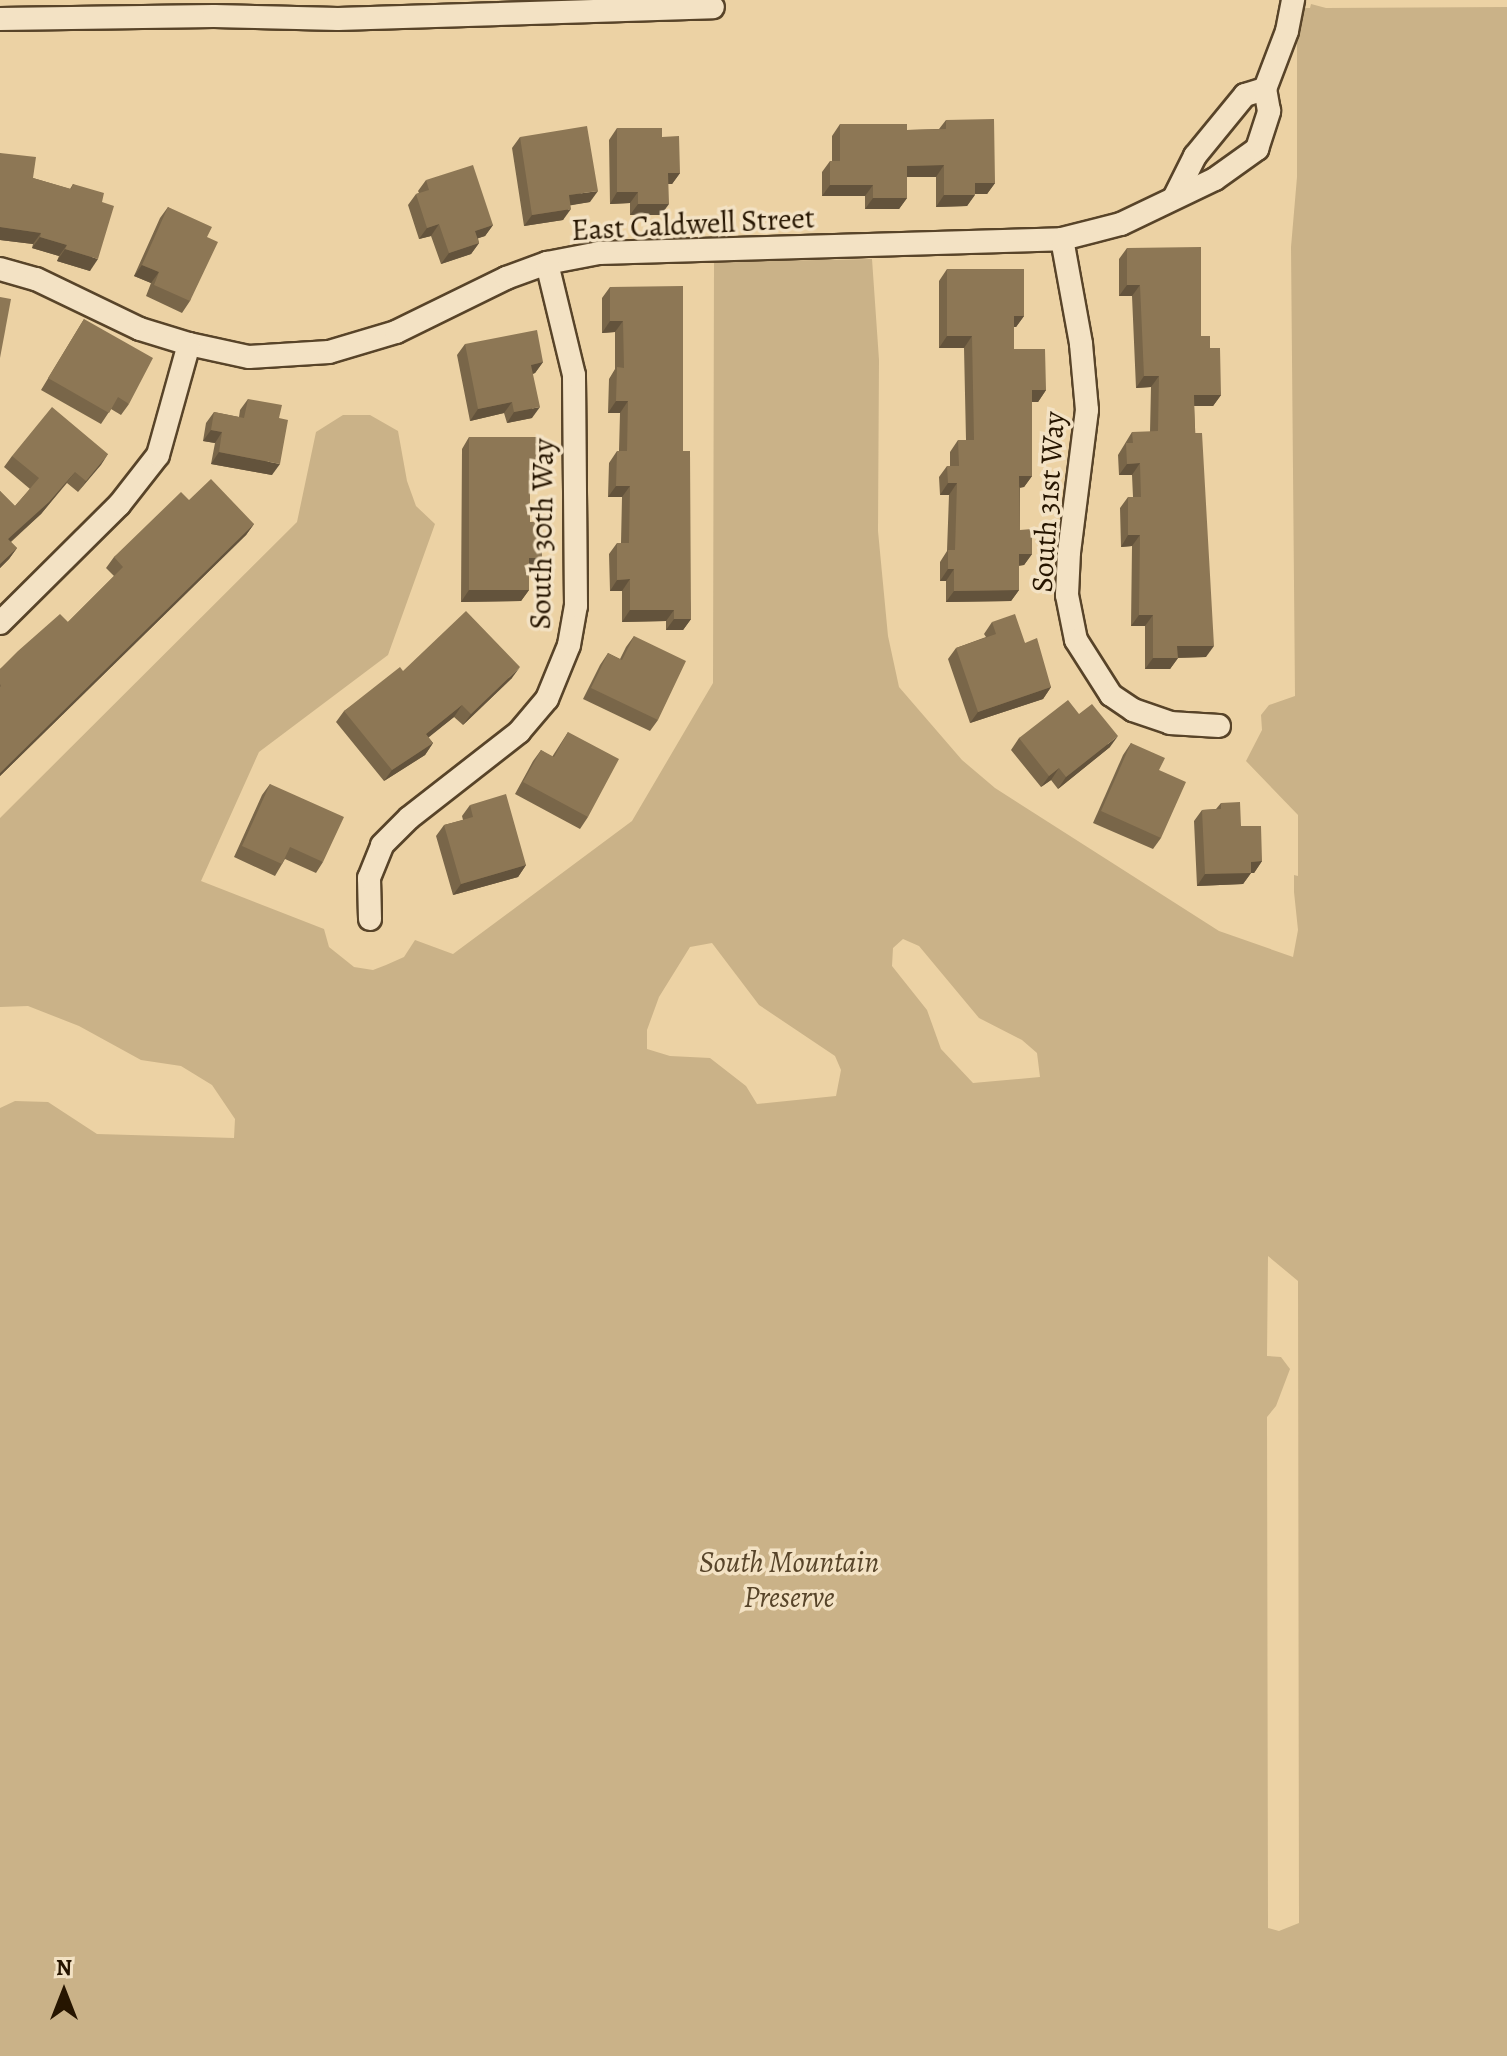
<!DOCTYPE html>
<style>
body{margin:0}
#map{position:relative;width:1507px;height:2056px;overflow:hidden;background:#ecd2a4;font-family:Alegreya,serif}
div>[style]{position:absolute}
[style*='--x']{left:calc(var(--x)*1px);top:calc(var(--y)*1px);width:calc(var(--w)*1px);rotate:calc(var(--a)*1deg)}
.green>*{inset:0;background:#cab288}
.roads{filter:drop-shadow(2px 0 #584429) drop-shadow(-2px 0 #584429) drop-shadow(0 2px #584429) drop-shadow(0 -2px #584429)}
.minor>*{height:22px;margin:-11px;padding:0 11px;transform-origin:11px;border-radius:11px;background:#f3e2c4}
.wall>*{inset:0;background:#796649}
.shaded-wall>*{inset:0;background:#63533c}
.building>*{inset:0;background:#8d7755}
span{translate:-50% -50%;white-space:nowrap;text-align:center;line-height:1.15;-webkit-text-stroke:7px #f3e2c4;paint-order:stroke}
.street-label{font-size:30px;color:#261500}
.park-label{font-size:30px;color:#574429;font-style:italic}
.north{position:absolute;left:24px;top:1952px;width:80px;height:80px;-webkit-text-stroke:6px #f3e2c4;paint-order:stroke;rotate:0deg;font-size:22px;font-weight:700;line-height:32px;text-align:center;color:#261500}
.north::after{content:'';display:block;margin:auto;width:28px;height:36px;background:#261500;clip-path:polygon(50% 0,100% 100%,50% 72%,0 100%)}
</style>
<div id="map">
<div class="green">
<i style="clip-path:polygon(evenodd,1311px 4px,1326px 8px,1507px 7px,1507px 2056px,0 2056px,0 1108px,15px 1101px,48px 1102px,97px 1134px,234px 1138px,235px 1119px,212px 1085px,181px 1066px,141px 1060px,79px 1026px,28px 1006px,0 1007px,0 818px,297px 522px,316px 432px,343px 415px,370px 415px,398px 431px,407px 481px,416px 506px,435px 524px,388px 655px,259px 752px,201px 881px,324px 929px,329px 947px,354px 967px,373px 970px,386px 965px,404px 957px,415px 940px,453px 954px,632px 821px,713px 683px,714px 262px,872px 259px,879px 360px,878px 531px,888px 636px,899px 687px,962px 760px,995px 788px,1219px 931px,1293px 957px,1298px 930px,1294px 892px,1294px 875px,1298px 876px,1298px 815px,1246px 761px,1262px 730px,1261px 715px,1269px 705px,1295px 696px,1291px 247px,1297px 177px,1297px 8px,1310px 8px,1311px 4px,903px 939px,919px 946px,979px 1018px,1022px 1040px,1037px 1053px,1040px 1077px,973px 1083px,941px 1049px,927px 1010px,892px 966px,893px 948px,903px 939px,1311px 4px,712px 943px,759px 1005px,835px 1056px,841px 1070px,836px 1096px,757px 1104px,746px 1086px,710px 1058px,670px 1056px,647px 1049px,647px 1030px,659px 997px,690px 947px,712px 943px,1311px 4px,1268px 1256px,1298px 1281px,1299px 1923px,1279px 1931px,1268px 1928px,1267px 1417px,1276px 1406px,1290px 1369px,1281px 1357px,1267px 1356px,1268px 1256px)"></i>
</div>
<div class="roads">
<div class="minor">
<i style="--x:0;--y:19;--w:214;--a:-0.8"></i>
<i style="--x:214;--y:16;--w:124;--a:1.4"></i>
<i style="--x:338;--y:19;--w:375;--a:-1.8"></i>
<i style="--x:1265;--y:89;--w:62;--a:-69.2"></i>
<i style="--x:1287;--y:31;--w:32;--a:-79"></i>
<i style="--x:1175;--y:196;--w:45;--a:-63.4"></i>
<i style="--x:1195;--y:156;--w:79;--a:-50.7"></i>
<i style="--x:1245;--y:95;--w:21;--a:-17"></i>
<i style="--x:1062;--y:239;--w:107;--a:79.7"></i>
<i style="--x:1081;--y:344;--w:66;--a:84.8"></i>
<i style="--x:1087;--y:410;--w:143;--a:97.2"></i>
<i style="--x:1069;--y:552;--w:43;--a:92.7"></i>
<i style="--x:1067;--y:595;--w:46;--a:78.7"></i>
<i style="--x:1076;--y:640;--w:65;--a:57.5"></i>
<i style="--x:1111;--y:695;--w:27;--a:34"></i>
<i style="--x:1133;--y:710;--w:39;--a:19"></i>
<i style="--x:1170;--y:723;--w:49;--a:3.5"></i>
<i style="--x:0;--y:269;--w:37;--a:16"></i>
<i style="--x:36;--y:279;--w:115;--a:25.7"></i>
<i style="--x:140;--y:329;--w:51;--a:17"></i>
<i style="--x:189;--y:344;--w:61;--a:12.2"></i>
<i style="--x:249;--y:357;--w:80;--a:-3.6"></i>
<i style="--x:329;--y:352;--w:70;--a:-16.6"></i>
<i style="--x:396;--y:332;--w:123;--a:-26.1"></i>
<i style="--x:506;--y:278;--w:44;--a:-20.1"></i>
<i style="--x:547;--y:263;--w:53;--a:-10.9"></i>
<i style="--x:599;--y:253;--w:463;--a:-1.7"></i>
<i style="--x:1062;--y:239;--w:61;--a:-14.3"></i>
<i style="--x:1121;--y:224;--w:104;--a:-25.6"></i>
<i style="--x:1215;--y:179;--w:52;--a:-35.5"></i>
<i style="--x:1257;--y:149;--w:40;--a:-72"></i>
<i style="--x:1269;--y:111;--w:22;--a:-100"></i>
<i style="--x:0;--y:623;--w:168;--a:-44.8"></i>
<i style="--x:119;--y:505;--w:63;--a:-52"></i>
<i style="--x:158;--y:455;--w:115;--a:-74.4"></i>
<i style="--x:370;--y:919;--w:41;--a:-91.4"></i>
<i style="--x:369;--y:878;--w:35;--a:-68"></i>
<i style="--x:382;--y:845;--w:38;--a:-45"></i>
<i style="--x:409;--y:818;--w:140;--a:-38"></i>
<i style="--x:519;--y:732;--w:43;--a:-49.7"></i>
<i style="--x:547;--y:699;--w:58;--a:-67.8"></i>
<i style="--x:569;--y:645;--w:40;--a:-80"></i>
<i style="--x:576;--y:606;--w:231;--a:-90.5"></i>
<i style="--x:574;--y:375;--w:115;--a:-103.6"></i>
</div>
</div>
<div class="wall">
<i style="clip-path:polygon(946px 120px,995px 183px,987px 194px,975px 194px,967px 206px,936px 207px,936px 177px,907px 177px,907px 198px,899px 209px,865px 209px,865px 196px,822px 196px,822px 172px,830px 161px,832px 161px,832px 136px,840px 124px,907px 130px,939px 129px)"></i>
<i style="clip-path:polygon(617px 128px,680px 173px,672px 184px,668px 184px,661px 215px,630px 215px,630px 203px,610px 204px,609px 140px)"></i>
<i style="clip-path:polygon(520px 137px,590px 202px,570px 205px,563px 220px,524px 226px,512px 148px)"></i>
<i style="clip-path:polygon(0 153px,33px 178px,70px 189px,73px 184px,102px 202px,90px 271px,57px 261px,59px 256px,32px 248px,33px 244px,0 240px)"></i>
<i style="clip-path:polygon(426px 180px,493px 225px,485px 236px,478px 238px,479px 243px,471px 254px,441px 264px,431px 236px,419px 239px,408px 205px,416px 194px,419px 193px,418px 191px)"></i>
<i style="clip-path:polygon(168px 207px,207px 237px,190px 301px,182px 313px,146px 296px,151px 283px,134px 276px,160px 218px)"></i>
<i style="clip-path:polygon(1127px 248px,1210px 348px,1221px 395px,1213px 406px,1194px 406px,1206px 657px,1178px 658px,1170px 669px,1145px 669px,1145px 626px,1131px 626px,1132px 546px,1121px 547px,1120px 508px,1128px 497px,1133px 497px,1132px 475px,1119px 475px,1118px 455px,1132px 432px,1150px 432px,1151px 387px,1136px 388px,1132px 296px,1119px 296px,1119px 259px)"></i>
<i style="clip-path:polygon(947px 269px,1024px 316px,1016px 327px,1014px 327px,1014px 349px,1046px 390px,1038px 402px,1032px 402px,1032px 476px,1024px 487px,1020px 488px,1020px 530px,1032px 554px,1024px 565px,1019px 566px,1019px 590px,1011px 601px,946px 602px,946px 581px,940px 581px,940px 562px,947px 551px,949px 495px,940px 495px,939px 477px,947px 466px,950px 466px,950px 452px,958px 440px,966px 440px,964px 348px,939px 348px,939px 281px)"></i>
<i style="clip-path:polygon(610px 287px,683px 451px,691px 619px,683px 630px,666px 630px,666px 621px,622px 622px,622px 591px,610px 591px,609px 554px,617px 543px,621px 543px,622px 497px,608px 497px,609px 463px,617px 451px,619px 451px,620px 413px,608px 413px,609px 379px,615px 369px,615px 332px,602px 333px,602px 298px)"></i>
<i style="clip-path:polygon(84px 319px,129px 404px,121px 415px,111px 409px,101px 424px,41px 390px)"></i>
<i style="clip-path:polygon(465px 344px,543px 362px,535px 373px,533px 374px,532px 418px,507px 423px,504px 413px,470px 421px,457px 355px)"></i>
<i style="clip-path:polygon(248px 399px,272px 475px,211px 464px,215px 443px,203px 441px,206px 423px,214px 412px,239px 417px,240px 410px)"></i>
<i style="clip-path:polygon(469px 437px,543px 470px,535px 482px,530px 482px,530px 522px,542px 558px,534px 569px,529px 569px,529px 590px,521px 601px,461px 602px,462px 449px)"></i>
<i style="clip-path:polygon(108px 454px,78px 492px,67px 483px,41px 514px,11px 542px,17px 548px,9px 559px,0 568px,0 491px,15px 506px,30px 489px,4px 467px,12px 456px)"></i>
<i style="clip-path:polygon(189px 500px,254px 524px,246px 535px,0 776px,0 669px,68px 622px,114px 576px,106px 568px,114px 557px)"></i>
<i style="clip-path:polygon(992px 622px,1025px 643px,1051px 687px,1043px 699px,970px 723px,948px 659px,956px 648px,986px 637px,984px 634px)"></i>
<i style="clip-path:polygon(634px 636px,658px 720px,650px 731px,583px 699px,600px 665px,608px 653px,620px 659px,626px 647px)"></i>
<i style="clip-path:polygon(403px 671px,512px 678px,463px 725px,454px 717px,428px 737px,433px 743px,425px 755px,384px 781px,336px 722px,344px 711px)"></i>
<i style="clip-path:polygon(1079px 714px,1110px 747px,1058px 789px,1051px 780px,1041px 787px,1011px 750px,1019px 738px)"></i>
<i style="clip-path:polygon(568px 732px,588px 817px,580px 829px,515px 794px,533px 761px,541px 750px,552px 757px)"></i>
<i style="clip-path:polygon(1131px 743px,1159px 770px,1161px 838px,1153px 849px,1093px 823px,1123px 755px)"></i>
<i style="clip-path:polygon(270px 784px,323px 862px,316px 873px,285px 859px,275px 876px,234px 857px,262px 795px)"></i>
<i style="clip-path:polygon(1221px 803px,1241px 826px,1262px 861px,1254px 873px,1251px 873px,1243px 884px,1197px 886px,1194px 821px,1202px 810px,1216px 809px)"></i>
<i style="clip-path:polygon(470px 805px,526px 865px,518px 877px,453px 895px,436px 836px,444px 825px,463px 820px,462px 816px)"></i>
</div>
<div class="shaded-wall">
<i style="clip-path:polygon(944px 165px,936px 177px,899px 177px,907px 166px)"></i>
<i style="clip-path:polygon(668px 173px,680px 173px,672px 184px,660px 184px)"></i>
<i style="clip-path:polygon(975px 183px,995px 183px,987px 194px,967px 194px)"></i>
<i style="clip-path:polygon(830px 185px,873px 185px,865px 196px,822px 196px)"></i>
<i style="clip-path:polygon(598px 191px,590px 202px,561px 207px,569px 195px)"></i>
<i style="clip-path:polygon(617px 192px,638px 192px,630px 203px,610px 204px)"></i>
<i style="clip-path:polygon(944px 195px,975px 195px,967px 206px,936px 207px)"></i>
<i style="clip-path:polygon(873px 198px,907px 198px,899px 209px,865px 209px)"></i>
<i style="clip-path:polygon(638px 204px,669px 204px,661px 215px,630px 215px)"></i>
<i style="clip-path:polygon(571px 209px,563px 220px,524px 226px,532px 215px)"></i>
<i style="clip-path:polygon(439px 224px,431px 236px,419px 239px,427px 228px)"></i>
<i style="clip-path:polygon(493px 225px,485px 236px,467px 242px,475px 231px)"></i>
<i style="clip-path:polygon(0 227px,41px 233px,33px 244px,0 240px)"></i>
<i style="clip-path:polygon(40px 237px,67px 245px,59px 256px,32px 248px)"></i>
<i style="clip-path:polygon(479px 243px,471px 254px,441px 264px,449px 253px)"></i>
<i style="clip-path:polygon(65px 249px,98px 259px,90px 271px,57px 261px)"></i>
<i style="clip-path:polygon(142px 265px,159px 272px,151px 283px,134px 276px)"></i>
<i style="clip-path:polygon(1127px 285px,1140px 285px,1132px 296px,1119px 296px)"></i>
<i style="clip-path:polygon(1014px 316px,1024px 316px,1016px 327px,1007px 327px)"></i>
<i style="clip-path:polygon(610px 321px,623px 321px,615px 332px,602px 333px)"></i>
<i style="clip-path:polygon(947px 336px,972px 336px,964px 348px,939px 348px)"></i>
<i style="clip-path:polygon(543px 362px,535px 373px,523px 376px,531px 365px)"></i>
<i style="clip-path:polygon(1144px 376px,1159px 376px,1151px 387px,1136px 388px)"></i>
<i style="clip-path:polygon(1032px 390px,1046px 390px,1038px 402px,1024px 402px)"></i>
<i style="clip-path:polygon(1194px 395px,1221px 395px,1213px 406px,1186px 406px)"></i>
<i style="clip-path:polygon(616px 401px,628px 401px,620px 413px,608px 413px)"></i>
<i style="clip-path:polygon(512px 402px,504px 413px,470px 421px,478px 409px)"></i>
<i style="clip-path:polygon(540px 407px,532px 418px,507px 423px,514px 412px)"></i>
<i style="clip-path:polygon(211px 430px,222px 432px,215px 443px,203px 441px)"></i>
<i style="clip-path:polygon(219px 452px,280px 464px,272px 475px,211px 464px)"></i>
<i style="clip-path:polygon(108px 454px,101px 465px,78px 492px,86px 481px)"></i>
<i style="clip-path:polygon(1140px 463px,1132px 475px,1119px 475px,1127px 464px)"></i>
<i style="clip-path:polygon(530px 470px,543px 470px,535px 482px,522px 482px)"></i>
<i style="clip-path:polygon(75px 472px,41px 514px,0 551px,8px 539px)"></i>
<i style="clip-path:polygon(1019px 476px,1032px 476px,1024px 487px,1011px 488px)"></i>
<i style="clip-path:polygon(948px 483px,957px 483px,949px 495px,940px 495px)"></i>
<i style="clip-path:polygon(616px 486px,630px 486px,622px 497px,608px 497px)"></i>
<i style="clip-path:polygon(254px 524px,246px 535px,0 776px,0 773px,23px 749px)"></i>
<i style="clip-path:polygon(1128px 535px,1140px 535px,1132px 546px,1121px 547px)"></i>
<i style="clip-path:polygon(17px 548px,9px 559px,0 568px,0 564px)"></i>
<i style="clip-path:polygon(1019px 554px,1032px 554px,1024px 565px,1011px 566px)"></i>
<i style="clip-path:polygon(529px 558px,542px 558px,534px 569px,521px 569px)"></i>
<i style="clip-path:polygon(948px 569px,954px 569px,946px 581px,940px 581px)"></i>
<i style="clip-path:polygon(630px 579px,622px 591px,610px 591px,617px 580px)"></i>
<i style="clip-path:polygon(469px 590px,529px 590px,521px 601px,461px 602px)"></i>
<i style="clip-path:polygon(1019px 590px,1011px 601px,946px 602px,954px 591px)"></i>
<i style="clip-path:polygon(630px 610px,674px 610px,666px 621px,622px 622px)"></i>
<i style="clip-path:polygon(1139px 615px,1153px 615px,1145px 626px,1131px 626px)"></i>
<i style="clip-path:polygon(674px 619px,691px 619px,683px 630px,666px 630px)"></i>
<i style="clip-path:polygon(1177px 646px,1214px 646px,1206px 657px,1169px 658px)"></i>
<i style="clip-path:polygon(1153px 658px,1178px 658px,1170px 669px,1145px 669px)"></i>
<i style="clip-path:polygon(520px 667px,512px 678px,463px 725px,471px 714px)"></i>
<i style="clip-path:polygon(1051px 687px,1043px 699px,970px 723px,978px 712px)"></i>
<i style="clip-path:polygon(462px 705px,454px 717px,418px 746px,426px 734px)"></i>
<i style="clip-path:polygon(1118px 736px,1110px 747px,1058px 789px,1066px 777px)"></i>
<i style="clip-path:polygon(433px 743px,425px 755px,384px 781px,392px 770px)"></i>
<i style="clip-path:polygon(1059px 768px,1051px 780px,1041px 787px,1049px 776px)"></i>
<i style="clip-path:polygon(1262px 861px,1254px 873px,1251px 873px,1243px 884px,1197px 886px,1205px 874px,1251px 862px)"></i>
<i style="clip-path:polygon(526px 865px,518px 877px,453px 895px,461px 884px)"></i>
</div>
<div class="building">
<i style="clip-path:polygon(994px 119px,995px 183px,975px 183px,975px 195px,944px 195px,944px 165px,907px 166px,907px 198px,873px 198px,873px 185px,830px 185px,830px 161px,840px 161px,840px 124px,907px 124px,907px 130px,946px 129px,946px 120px)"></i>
<i style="clip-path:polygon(587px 126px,598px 191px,569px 195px,571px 209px,532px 215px,520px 137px)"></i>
<i style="clip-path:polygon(617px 128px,662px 128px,662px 137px,679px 136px,680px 173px,668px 173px,669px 204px,638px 204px,638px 192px,617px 192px)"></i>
<i style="clip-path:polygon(0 153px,36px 157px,33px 178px,71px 189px,73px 184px,104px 193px,102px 202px,114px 206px,98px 259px,65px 249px,67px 245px,40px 237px,41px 233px,0 227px)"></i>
<i style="clip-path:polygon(473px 165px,493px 225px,475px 231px,479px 243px,449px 253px,439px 224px,427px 228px,416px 194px,429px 190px,426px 180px)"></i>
<i style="clip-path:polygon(168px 207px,212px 227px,207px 237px,218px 242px,190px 301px,154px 285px,159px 272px,142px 265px)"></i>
<i style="clip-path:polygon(1201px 247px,1201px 336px,1210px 336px,1210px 348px,1220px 348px,1221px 395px,1194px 395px,1195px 433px,1202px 433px,1214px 646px,1177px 646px,1178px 658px,1153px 658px,1153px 615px,1139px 615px,1140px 535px,1128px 535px,1128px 497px,1141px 497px,1140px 463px,1127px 464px,1126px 443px,1133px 443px,1132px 432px,1158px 431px,1159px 376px,1144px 376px,1140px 285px,1127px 285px,1127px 248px)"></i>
<i style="clip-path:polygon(947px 269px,1024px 269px,1024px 316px,1014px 316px,1014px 349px,1045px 349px,1046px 390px,1032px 390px,1032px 476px,1019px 476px,1020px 530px,1032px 529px,1032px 554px,1019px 554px,1019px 590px,954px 591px,954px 569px,948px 569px,948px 550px,955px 550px,957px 483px,948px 483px,947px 466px,959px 466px,958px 440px,974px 440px,972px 336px,947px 336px)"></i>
<i style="clip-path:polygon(683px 286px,683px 451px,690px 451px,691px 619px,674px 619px,674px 610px,630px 610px,630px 579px,617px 580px,617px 543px,629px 543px,630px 486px,616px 486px,617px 451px,627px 451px,628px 401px,616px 401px,617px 367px,624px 368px,623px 321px,610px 321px,610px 287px)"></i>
<i style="clip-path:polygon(0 297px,11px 299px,0 358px)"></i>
<i style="clip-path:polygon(84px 319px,153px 358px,129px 404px,118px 397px,109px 413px,48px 378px)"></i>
<i style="clip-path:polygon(537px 330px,543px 362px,531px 365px,540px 407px,514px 412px,512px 402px,478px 409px,465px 344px)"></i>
<i style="clip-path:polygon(248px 399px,282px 405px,279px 418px,288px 420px,280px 464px,219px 452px,222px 432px,211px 430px,214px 412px,244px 418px)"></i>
<i style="clip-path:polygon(52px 407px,108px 454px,86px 481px,75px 472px,49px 502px,8px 539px,17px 548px,0 564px,0 491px,15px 506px,39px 478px,12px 456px)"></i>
<i style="clip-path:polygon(469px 437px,543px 437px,543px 470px,530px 470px,530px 522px,542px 521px,542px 558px,529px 558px,529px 590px,469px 590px)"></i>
<i style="clip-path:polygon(211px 479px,254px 524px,0 773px,0 687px,1px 686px,0 684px,0 669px,18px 651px,60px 614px,68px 622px,123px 567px,114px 557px,181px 492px,189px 500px)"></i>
<i style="clip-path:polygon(466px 611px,520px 667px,471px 714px,462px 705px,426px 734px,433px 743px,392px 770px,344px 711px,400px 667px,403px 671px)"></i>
<i style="clip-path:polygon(1015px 614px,1025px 643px,1037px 638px,1051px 687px,978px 712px,956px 648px,996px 634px,992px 622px)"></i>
<i style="clip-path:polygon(634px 636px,686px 661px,658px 720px,591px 688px,608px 653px,622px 660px)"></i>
<i style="clip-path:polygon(1068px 700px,1079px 714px,1092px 704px,1118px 736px,1066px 777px,1059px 768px,1049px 776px,1019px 738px)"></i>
<i style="clip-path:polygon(568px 732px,619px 759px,588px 817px,523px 782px,541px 750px,554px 757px)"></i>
<i style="clip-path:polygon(1131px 743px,1165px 758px,1159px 770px,1186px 782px,1161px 838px,1101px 811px)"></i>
<i style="clip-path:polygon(270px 784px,344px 817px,323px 862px,290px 847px,282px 864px,242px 846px)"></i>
<i style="clip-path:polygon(506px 794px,526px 865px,461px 884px,444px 825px,473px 817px,470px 805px)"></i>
<i style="clip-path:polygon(1240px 802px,1241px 826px,1261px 826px,1262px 861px,1251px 862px,1251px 873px,1205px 874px,1202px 810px,1221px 809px,1221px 803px)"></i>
</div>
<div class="street-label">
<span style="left:693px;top:224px;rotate:-3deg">East Caldwell Street</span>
<span style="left:1048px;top:502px;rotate:-86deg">South 31st Way</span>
<span style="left:542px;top:534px;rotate:-89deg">South 30th Way</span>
</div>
<div class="park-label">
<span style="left:789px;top:1579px">South Mountain<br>Preserve</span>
</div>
<div class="north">N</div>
</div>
